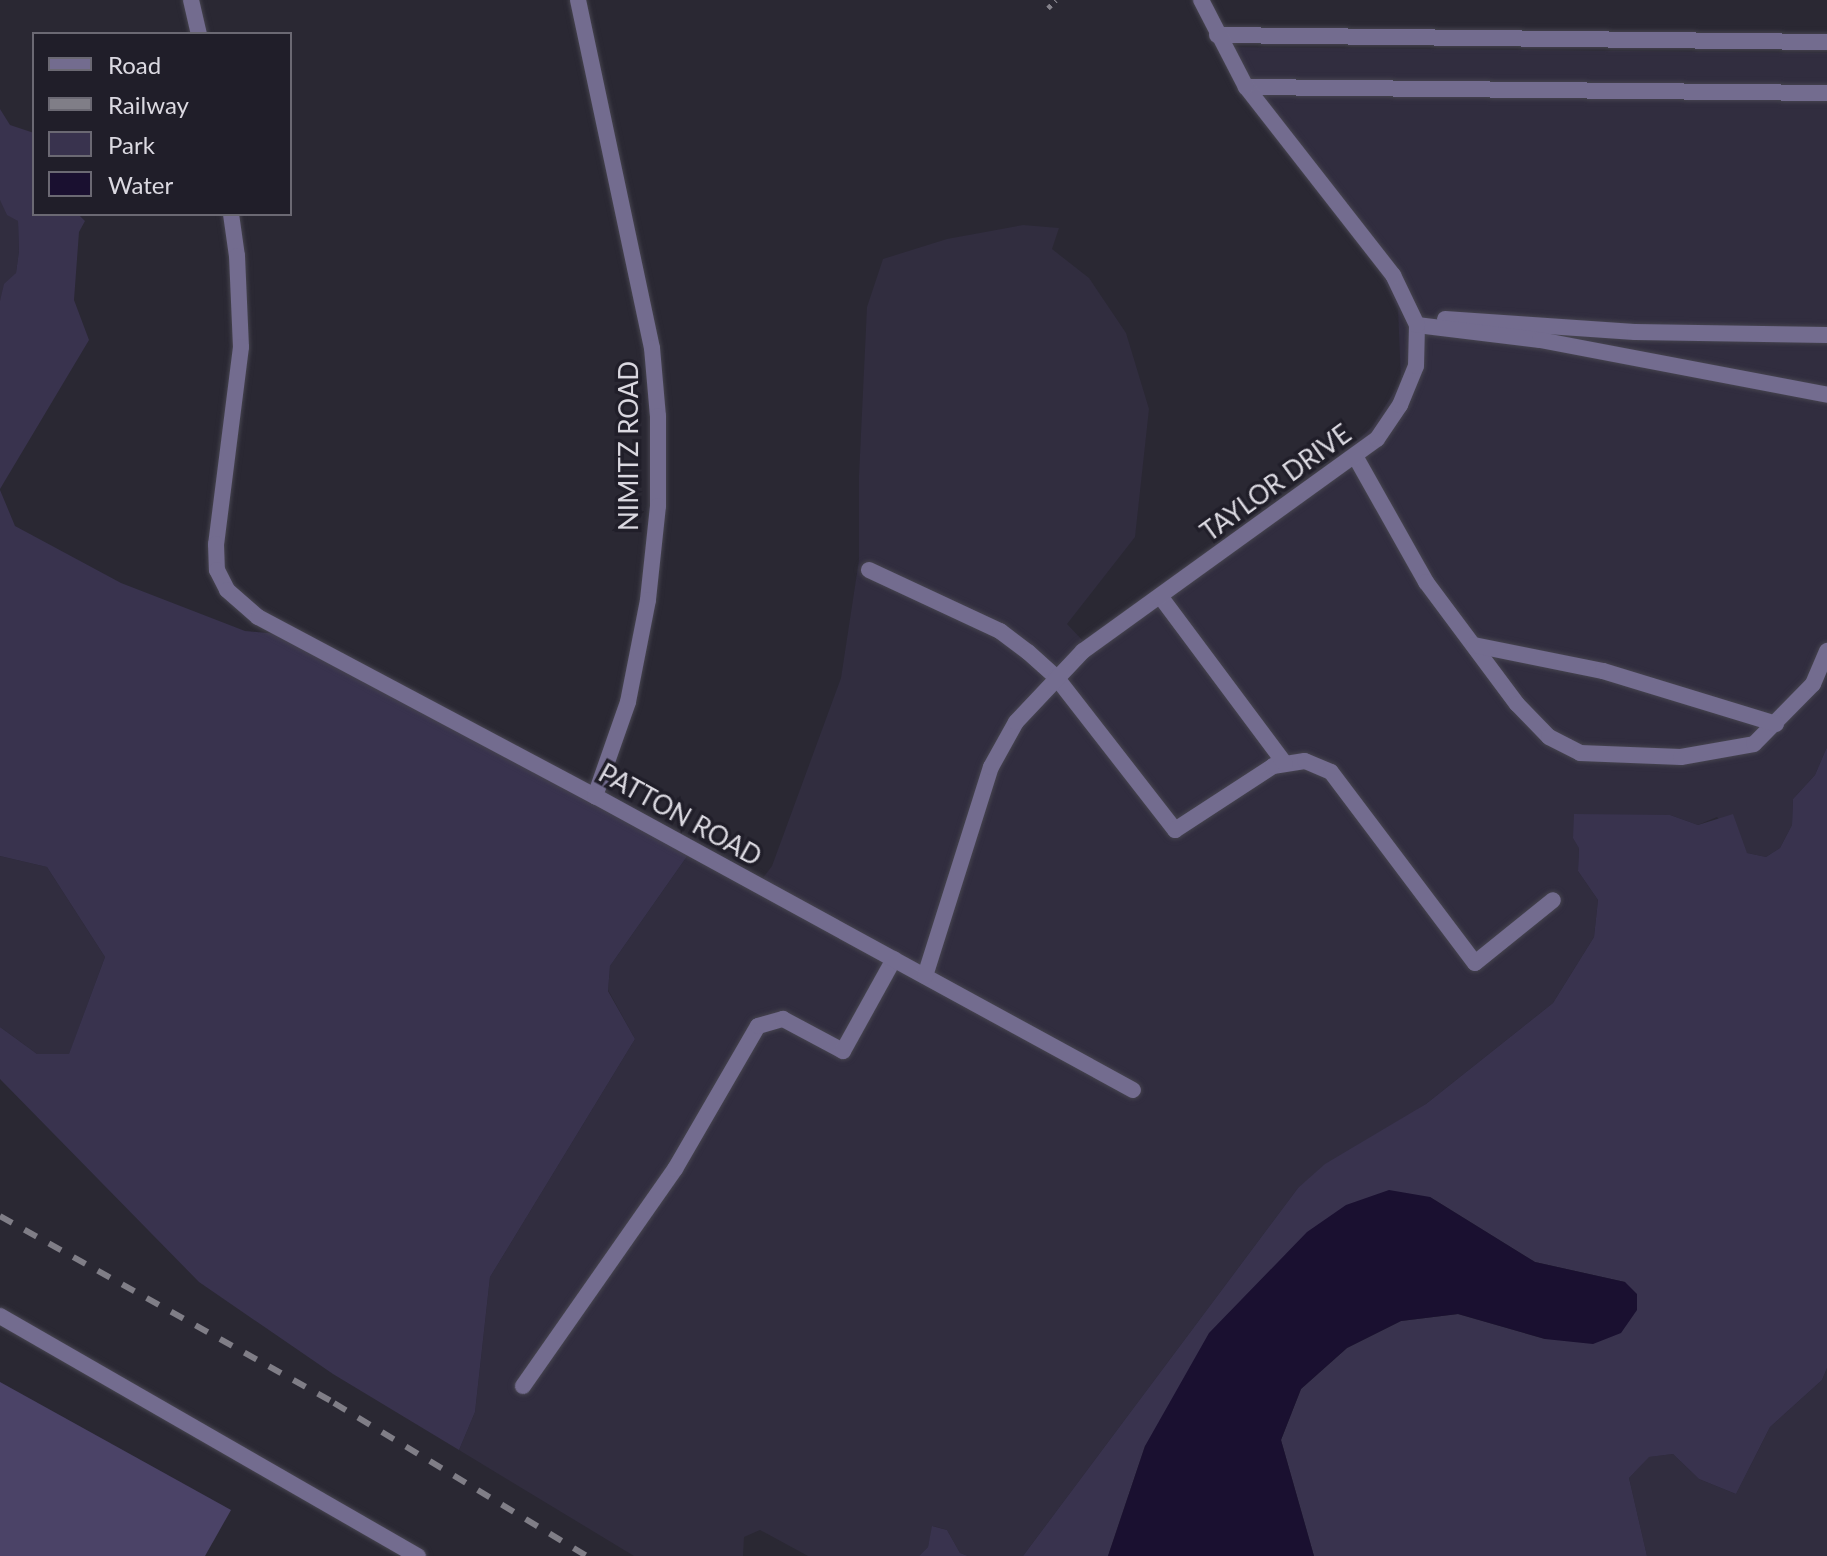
<!DOCTYPE html>
<style>
body{margin:0}
#map{position:relative;width:1827px;height:1556px;overflow:hidden;background:#2a2833;font-family:Lato,sans-serif}
div>[style]{position:absolute}
[style*='--x']{left:calc(var(--x)*1px);top:calc(var(--y)*1px);width:calc(var(--w)*1px);rotate:calc(var(--a)*1deg)}
.built>*{inset:0;background:#312d3f}
.green>*{inset:0;background:#39334e}
.water>*{inset:0;background:#1a1030}
.building>*{inset:0;background:#4b4367}
.path>*{height:5px;margin-top:-2.5px;transform-origin:0;background:repeating-linear-gradient(90deg,#84828b 0 4px,transparent 0 10px)}
.roads{filter:drop-shadow(0 0 2px #46444f) drop-shadow(0 0 2px #46444f)}
.lane>*{height:16px;margin:-8px;padding:0 8px;transform-origin:8px;border-radius:8px;background:#736c8f}
.street>*{height:16px;margin:-8px;padding:0 8px;transform-origin:8px;border-radius:8px;background:#736c8f}
.rail>*{height:6px;margin-top:-3px;transform-origin:0;background:repeating-linear-gradient(90deg,#807e87 0 14px,transparent 0 28px)}
span{translate:-50% -50%;white-space:nowrap;text-align:center;line-height:1.15;-webkit-text-stroke:7px #201e29;paint-order:stroke}
.street-label{font-size:26px;color:#dbd9e1}
.legend{position:absolute;left:32px;top:32px;width:260px;height:184px;box-sizing:border-box;background:#201e29;border:2px solid #6b6973;margin:0;padding:10px 14px;list-style:none;font-size:24px;color:#dbd9e1}
.legend li{display:flex;align-items:center;gap:16px;height:40px}
.legend b{width:40px;border:2px solid #6b6973}
</style>
<div id="map">
<div class="built">
<i style="clip-path:polygon(1226px 47px,1827px 53px,1827px 747px,1815px 775px,1793px 799px,1792px 825px,1780px 848px,1766px 857px,1747px 853px,1717px 817px,1698px 825px,1670px 815px,1579px 848px,1578px 871px,1598px 900px,1594px 937px,1553px 1003px,1426px 1104px,1298px 1188px,1023px 1556px,968px 1556px,960px 1553px,947px 1530px,933px 1526px,928px 1547px,919px 1556px,808px 1556px,760px 1530px,744px 1537px,743px 1556px,634px 1556px,459px 1450px,475px 1412px,490px 1277px,635px 1039px,608px 990px,610px 966px,690px 852px,757px 886px,772px 866px,841px 678px,859px 560px,859px 476px,867px 307px,883px 259px,947px 239px,1023px 225px,1059px 228px,1052px 249px,1089px 278px,1126px 333px,1149px 409px,1135px 537px,1067px 624px,1089px 647px,1270px 520px,1372px 427px,1401px 381px,1398px 309px,1366px 244px)"></i>
<i style="clip-path:polygon(0 200px,18px 221px,19px 251px,16px 273px,0 301px,0 314px)"></i>
<i style="clip-path:polygon(0 856px,47px 867px,105px 957px,69px 1055px,37px 1054px,0 1027px)"></i>
<i style="clip-path:polygon(1827px 1368px,1827px 1556px,1647px 1556px,1629px 1478px,1648px 1457px,1673px 1454px,1699px 1479px,1736px 1494px,1770px 1427px,1822px 1380px)"></i>
</div>
<div class="green">
<i style="clip-path:polygon(0 109px,10px 125px,34px 133px,34px 214px,78px 214px,85px 221px,79px 232px,74px 300px,89px 340px,0 489px,0 301px,4px 284px,16px 273px,19px 251px,18px 221px,7px 215px,0 200px)"></i>
<i style="clip-path:polygon(0 490px,15px 526px,121px 583px,245px 631px,288px 635px,690px 852px,610px 966px,608px 991px,635px 1039px,490px 1277px,475px 1412px,459px 1450px,333px 1374px,199px 1282px,0 1079px,0 1027px,37px 1054px,69px 1054px,105px 957px,47px 867px,0 856px)"></i>
<i style="clip-path:polygon(1827px 747px,1827px 1368px,1822px 1380px,1770px 1427px,1736px 1494px,1699px 1479px,1673px 1454px,1649px 1457px,1629px 1478px,1647px 1556px,1314px 1556px,1281px 1440px,1301px 1389px,1347px 1348px,1401px 1321px,1458px 1314px,1545px 1339px,1625px 1282px,1535px 1262px,1430px 1197px,1145px 1446px,1108px 1556px,1023px 1556px,1298px 1188px,1325px 1164px,1426px 1104px,1553px 1003px,1594px 937px,1598px 900px,1578px 871px,1579px 848px,1573px 838px,1574px 814px,1670px 815px,1698px 825px,1733px 814px,1747px 853px,1766px 857px,1780px 848px,1792px 825px,1793px 799px,1815px 775px)"></i>
<i style="clip-path:polygon(932px 1526px,947px 1530px,960px 1553px,968px 1556px,919px 1556px,928px 1547px)"></i>
</div>
<div class="water">
<i style="clip-path:polygon(1389px 1190px,1430px 1197px,1535px 1262px,1625px 1282px,1637px 1294px,1637px 1310px,1621px 1333px,1593px 1344px,1545px 1339px,1458px 1314px,1401px 1321px,1347px 1348px,1301px 1389px,1281px 1440px,1314px 1556px,1108px 1556px,1145px 1446px,1209px 1333px,1307px 1232px,1346px 1205px)"></i>
</div>
<div class="building">
<i style="clip-path:polygon(0 1382px,231px 1510px,205px 1556px,0 1556px)"></i>
</div>
<div class="path">
<i style="--x:1048;--y:8;--w:11;--a:-45"></i>
</div>
<div class="roads">
<div class="lane">
<i style="--x:1246;--y:87;--w:581;--a:0.59"></i>
<i style="--x:1445;--y:319;--w:190;--a:3.9"></i>
<i style="--x:1635;--y:332;--w:192;--a:0.9"></i>
<i style="--x:1417;--y:325;--w:124;--a:7"></i>
<i style="--x:1540;--y:340;--w:292;--a:10.8"></i>
<i style="--x:1355;--y:456;--w:145;--a:60.6"></i>
<i style="--x:1426;--y:582;--w:152;--a:53.3"></i>
<i style="--x:1517;--y:704;--w:46;--a:45.9"></i>
<i style="--x:1549;--y:737;--w:35;--a:27"></i>
<i style="--x:1580;--y:753;--w:101;--a:2.3"></i>
<i style="--x:1681;--y:757;--w:74;--a:-10.1"></i>
<i style="--x:1754;--y:744;--w:84;--a:-45.5"></i>
<i style="--x:1813;--y:684;--w:36;--a:-67"></i>
<i style="--x:869;--y:570;--w:145;--a:25"></i>
<i style="--x:1000;--y:631;--w:35;--a:37"></i>
<i style="--x:1028;--y:652;--w:38;--a:42"></i>
<i style="--x:1056;--y:677;--w:194;--a:52.1"></i>
<i style="--x:1175;--y:830;--w:117;--a:-33.1"></i>
<i style="--x:1273;--y:766;--w:32;--a:-9"></i>
<i style="--x:1305;--y:761;--w:28;--a:23"></i>
<i style="--x:1331;--y:772;--w:239;--a:53"></i>
<i style="--x:1475;--y:963;--w:100;--a:-38.9"></i>
<i style="--x:1160;--y:596;--w:209;--a:53.3"></i>
<i style="--x:1474;--y:645;--w:132;--a:11.4"></i>
<i style="--x:1603;--y:671;--w:181;--a:17"></i>
<i style="--x:0;--y:1316;--w:482;--a:29.9"></i>
<i style="--x:523;--y:1386;--w:265;--a:-55"></i>
<i style="--x:675;--y:1169;--w:165;--a:-59.9"></i>
<i style="--x:758;--y:1026;--w:26;--a:-16"></i>
<i style="--x:783;--y:1019;--w:68;--a:28.1"></i>
<i style="--x:843;--y:1051;--w:105;--a:-61"></i>
</div>
<div class="street">
<i style="--x:191;--y:0;--w:35;--a:77"></i>
<i style="--x:578;--y:0;--w:356;--a:78"></i>
<i style="--x:652;--y:348;--w:68;--a:85"></i>
<i style="--x:658;--y:416;--w:90;--a:90"></i>
<i style="--x:658;--y:506;--w:95;--a:96.1"></i>
<i style="--x:648;--y:600;--w:104;--a:101.1"></i>
<i style="--x:628;--y:702;--w:100;--a:109.3"></i>
<i style="--x:1217;--y:35;--w:610;--a:0.66"></i>
<i style="--x:231;--y:214;--w:42;--a:81.9"></i>
<i style="--x:237;--y:256;--w:91;--a:87.5"></i>
<i style="--x:241;--y:347;--w:199;--a:97.2"></i>
<i style="--x:216;--y:544;--w:26;--a:88"></i>
<i style="--x:217;--y:570;--w:22;--a:63"></i>
<i style="--x:227;--y:590;--w:41;--a:41.1"></i>
<i style="--x:258;--y:617;--w:382;--a:28"></i>
<i style="--x:595;--y:796;--w:613;--a:28.66"></i>
<i style="--x:925;--y:976;--w:219;--a:-72.5"></i>
<i style="--x:991;--y:767;--w:51;--a:-60.9"></i>
<i style="--x:1016;--y:722;--w:98;--a:-46.7"></i>
<i style="--x:1083;--y:651;--w:362;--a:-35.8"></i>
<i style="--x:1377;--y:439;--w:41;--a:-55.9"></i>
<i style="--x:1400;--y:405;--w:42;--a:-67.7"></i>
<i style="--x:1416;--y:366;--w:41;--a:-88.6"></i>
<i style="--x:1417;--y:325;--w:55;--a:-115.6"></i>
<i style="--x:1393;--y:275;--w:239;--a:-128"></i>
<i style="--x:1246;--y:87;--w:98;--a:-117.3"></i>
</div>
</div>
<div class="rail">
<i style="--x:0;--y:1216;--w:383;--a:29.2"></i>
<i style="--x:334;--y:1403;--w:296;--a:31.2"></i>
</div>
<div class="street-label">
<span style="left:629px;top:446px;rotate:-90deg">NIMITZ ROAD</span>
<span style="left:1276px;top:483px;rotate:-36deg">TAYLOR DRIVE</span>
<span style="left:680px;top:815px;rotate:29deg">PATTON ROAD</span>
</div>
<ul class="legend">
<li><b style="height:10px;background:#736c8f"></b>Road</li>
<li><b style="height:10px;background:#807e87"></b>Railway</li>
<li><b style="height:22px;background:#39334e"></b>Park</li>
<li><b style="height:22px;background:#1a1030"></b>Water</li>
</ul>
</div>
